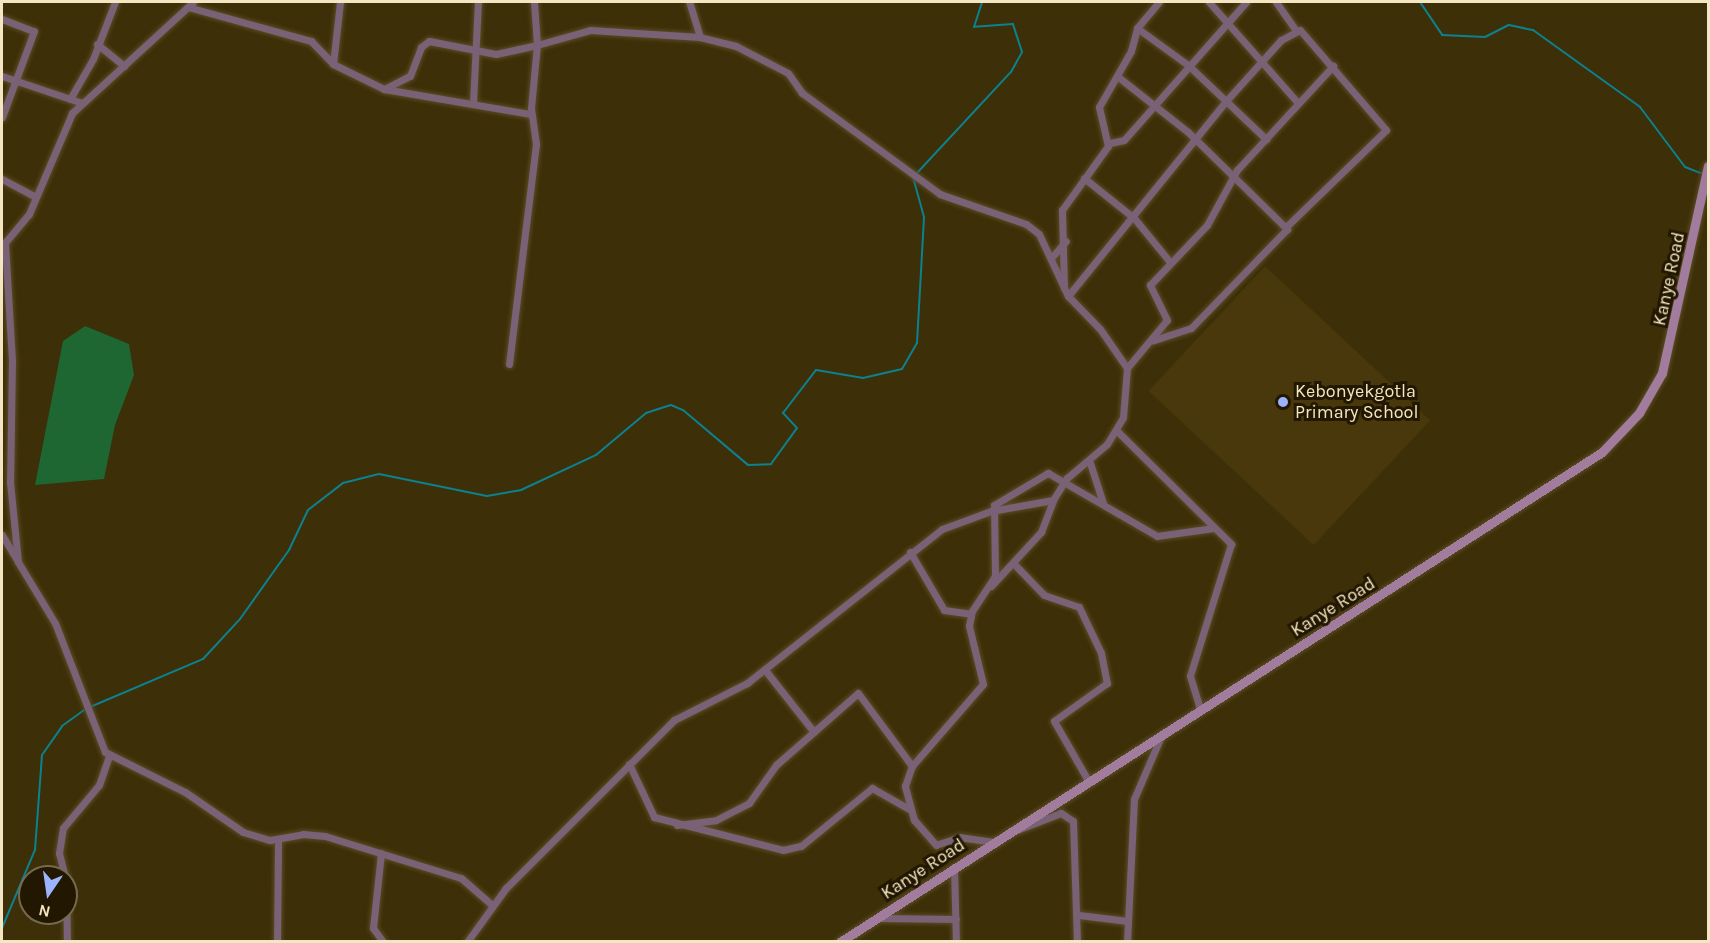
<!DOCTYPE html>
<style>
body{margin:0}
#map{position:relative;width:1710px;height:943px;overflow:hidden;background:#3d2f07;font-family:Karla,sans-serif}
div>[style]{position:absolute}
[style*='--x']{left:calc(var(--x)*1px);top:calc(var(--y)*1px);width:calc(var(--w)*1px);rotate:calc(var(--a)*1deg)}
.built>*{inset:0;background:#48380b;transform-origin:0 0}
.green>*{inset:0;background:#1e6632}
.stream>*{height:2px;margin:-1px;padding:0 1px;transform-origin:1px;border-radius:1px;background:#0c8190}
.roads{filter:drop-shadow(0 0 2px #5a4c25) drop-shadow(0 0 2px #5a4c25)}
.street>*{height:7px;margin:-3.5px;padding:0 3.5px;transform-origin:3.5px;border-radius:3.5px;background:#796176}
.secondary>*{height:9px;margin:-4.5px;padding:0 4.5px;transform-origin:4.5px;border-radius:4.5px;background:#a17c9d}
.dots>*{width:16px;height:16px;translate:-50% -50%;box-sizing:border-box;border:3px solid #221700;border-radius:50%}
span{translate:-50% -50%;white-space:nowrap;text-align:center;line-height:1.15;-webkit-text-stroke:6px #221700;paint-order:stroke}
.street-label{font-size:18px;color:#f4e6c3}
.poi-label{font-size:18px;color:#f4e6c3}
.left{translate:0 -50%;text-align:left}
.frame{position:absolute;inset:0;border:3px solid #f4e6c3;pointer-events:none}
.north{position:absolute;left:18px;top:865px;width:60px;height:60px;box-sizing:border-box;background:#221700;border:2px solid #766a4e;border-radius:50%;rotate:193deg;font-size:16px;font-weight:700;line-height:24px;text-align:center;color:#f4e6c3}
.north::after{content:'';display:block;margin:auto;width:21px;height:27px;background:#9bb4fd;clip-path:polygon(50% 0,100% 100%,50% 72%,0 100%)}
</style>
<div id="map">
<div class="built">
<i style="left:1265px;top:266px;width:226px;height:171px;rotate:43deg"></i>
</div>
<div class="green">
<i style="clip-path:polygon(85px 326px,129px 344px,134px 375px,115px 425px,104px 479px,35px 485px,63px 341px)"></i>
</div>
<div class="stream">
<i style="--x:1420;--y:2;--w:40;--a:56"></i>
<i style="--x:1442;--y:35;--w:43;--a:2.7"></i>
<i style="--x:1485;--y:37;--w:27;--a:-27"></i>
<i style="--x:1509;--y:25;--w:25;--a:12"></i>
<i style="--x:1533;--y:30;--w:132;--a:35.7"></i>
<i style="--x:1640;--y:107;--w:75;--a:53.1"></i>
<i style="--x:1685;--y:167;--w:19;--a:21"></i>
<i style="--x:917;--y:173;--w:138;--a:-47.1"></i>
<i style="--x:1011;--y:72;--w:23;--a:-61"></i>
<i style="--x:1022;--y:52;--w:29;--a:-108"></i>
<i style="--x:1013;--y:24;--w:39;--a:176"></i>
<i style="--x:974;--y:27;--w:26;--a:-72"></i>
<i style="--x:90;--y:707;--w:123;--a:-23"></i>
<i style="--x:203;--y:659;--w:54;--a:-47.2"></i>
<i style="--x:240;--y:619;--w:85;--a:-54.6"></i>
<i style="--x:289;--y:550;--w:44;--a:-64.6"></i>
<i style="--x:308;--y:510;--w:44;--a:-37.6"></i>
<i style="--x:343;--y:483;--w:37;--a:-14"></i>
<i style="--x:379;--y:474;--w:110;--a:11.5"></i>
<i style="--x:487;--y:496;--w:35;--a:-10"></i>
<i style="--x:521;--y:490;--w:83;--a:-25"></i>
<i style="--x:596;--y:455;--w:65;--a:-40"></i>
<i style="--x:646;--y:413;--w:26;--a:-18"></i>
<i style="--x:671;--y:405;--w:13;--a:23"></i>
<i style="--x:683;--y:410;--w:85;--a:40.2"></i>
<i style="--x:748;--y:465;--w:23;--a:-2"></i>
<i style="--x:771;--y:464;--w:44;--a:-54.2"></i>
<i style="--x:797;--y:428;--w:21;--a:-133"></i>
<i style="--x:783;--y:413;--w:54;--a:-52.5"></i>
<i style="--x:816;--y:370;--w:48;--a:9.7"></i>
<i style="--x:863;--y:378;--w:40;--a:-13"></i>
<i style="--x:902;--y:369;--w:30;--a:-60"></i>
<i style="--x:917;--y:343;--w:126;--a:-86.8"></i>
<i style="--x:924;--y:217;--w:41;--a:-105.4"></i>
<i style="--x:2;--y:928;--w:85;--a:-67.1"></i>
<i style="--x:35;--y:850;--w:95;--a:-85.8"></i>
<i style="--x:42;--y:755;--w:35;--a:-55"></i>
<i style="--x:62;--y:726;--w:29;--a:-36"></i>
</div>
<div class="roads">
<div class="street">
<i style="--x:340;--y:2;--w:62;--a:96.4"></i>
<i style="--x:333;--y:64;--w:57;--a:26.1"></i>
<i style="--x:384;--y:89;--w:149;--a:9.7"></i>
<i style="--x:1209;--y:2;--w:135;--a:48.6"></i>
<i style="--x:1276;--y:2;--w:35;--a:55"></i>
<i style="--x:188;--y:7;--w:128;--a:15.5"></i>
<i style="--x:311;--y:41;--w:32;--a:46"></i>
<i style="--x:2;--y:19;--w:34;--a:21"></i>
<i style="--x:34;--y:31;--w:92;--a:110.4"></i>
<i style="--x:1137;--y:28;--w:63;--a:36"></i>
<i style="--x:1188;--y:65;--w:108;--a:43.5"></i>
<i style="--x:97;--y:44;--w:35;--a:39"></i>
<i style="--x:2;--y:76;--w:84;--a:18.6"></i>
<i style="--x:1117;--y:76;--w:90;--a:38.3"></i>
<i style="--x:1188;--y:132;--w:139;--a:44.4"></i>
<i style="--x:1287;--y:229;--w:138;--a:134.1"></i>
<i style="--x:1191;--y:328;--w:40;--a:162"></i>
<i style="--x:384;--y:89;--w:29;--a:-27"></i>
<i style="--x:410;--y:76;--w:31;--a:-69"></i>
<i style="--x:421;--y:47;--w:10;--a:-37"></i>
<i style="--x:429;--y:41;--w:68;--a:11"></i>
<i style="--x:496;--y:54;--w:42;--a:-12.4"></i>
<i style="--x:537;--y:45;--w:43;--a:-94"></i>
<i style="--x:70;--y:99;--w:46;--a:-60.1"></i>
<i style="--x:93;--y:59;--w:61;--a:-68.9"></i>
<i style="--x:473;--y:103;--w:101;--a:-87.2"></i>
<i style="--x:1110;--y:143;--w:14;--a:-12"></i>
<i style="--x:1124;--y:140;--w:184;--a:-48.5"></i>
<i style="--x:1084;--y:178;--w:64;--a:38.7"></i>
<i style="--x:1134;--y:218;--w:57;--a:50.7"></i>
<i style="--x:2;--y:179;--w:38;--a:28"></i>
<i style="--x:5;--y:243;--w:117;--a:86.6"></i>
<i style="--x:12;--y:360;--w:122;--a:90.9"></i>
<i style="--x:10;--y:482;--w:80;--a:84.3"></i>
<i style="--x:18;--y:562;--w:71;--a:58.8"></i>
<i style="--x:55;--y:623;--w:138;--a:68.8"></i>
<i style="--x:105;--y:752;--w:89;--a:26.6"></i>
<i style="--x:185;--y:792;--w:70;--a:34.6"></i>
<i style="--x:243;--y:832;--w:28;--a:17"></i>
<i style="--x:270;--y:840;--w:34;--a:-10"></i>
<i style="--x:303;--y:834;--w:22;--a:5"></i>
<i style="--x:325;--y:836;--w:142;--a:17.2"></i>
<i style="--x:461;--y:878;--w:41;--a:41.1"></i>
<i style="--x:3;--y:245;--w:40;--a:-50"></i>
<i style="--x:29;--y:214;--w:110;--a:-66.9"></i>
<i style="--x:72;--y:113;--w:164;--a:-42.5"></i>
<i style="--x:1052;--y:257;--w:21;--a:-49"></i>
<i style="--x:1064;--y:288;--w:78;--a:-91.5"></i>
<i style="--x:1062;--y:210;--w:79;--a:-54.3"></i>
<i style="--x:1108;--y:146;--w:40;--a:-103"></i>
<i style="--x:1099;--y:107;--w:64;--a:-60.3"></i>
<i style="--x:1131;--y:51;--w:24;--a:-75"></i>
<i style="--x:1137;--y:28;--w:34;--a:-50"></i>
<i style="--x:1068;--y:296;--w:251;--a:-51"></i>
<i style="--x:1226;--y:101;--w:82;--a:-48"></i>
<i style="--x:1281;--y:40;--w:21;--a:-28"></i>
<i style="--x:1300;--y:30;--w:132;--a:49.3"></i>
<i style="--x:1386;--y:130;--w:139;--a:135.9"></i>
<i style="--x:509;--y:364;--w:222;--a:-83"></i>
<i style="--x:536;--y:144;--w:36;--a:-98"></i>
<i style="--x:531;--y:108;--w:63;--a:-84.6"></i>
<i style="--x:537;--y:45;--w:55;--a:-15.8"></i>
<i style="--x:590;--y:30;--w:110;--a:3.6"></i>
<i style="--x:1127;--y:368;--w:62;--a:-50.2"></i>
<i style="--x:1167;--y:320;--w:39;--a:-116"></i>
<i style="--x:1150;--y:285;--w:83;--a:-46.5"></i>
<i style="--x:1207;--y:225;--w:63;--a:-61.4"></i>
<i style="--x:1237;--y:170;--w:142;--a:-47.3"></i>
<i style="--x:1117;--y:431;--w:161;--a:44.7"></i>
<i style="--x:1231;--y:544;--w:138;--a:107.3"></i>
<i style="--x:1190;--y:676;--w:34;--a:73"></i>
<i style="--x:1090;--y:463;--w:42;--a:72"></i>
<i style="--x:2;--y:535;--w:31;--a:59"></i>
<i style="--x:910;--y:552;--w:67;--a:59.6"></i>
<i style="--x:944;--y:610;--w:27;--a:8"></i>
<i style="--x:1016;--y:566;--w:40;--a:46"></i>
<i style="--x:1044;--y:595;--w:37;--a:19"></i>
<i style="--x:1079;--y:607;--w:51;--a:64.4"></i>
<i style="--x:1101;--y:653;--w:31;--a:79"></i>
<i style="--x:1107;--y:683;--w:65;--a:144.4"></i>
<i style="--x:1054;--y:721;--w:70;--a:60.2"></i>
<i style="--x:991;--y:586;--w:74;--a:-47.2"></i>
<i style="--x:1041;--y:532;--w:34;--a:-69"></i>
<i style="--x:765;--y:670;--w:79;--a:51.7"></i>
<i style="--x:629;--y:764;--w:59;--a:64.7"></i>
<i style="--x:654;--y:817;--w:133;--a:14.3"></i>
<i style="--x:783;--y:850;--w:18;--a:-13"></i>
<i style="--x:801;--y:846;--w:92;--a:-39.2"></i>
<i style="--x:872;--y:788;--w:43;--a:29.6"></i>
<i style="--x:677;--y:825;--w:39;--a:-7"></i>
<i style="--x:716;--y:820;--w:37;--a:-27"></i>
<i style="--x:749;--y:803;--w:47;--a:-54.6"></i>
<i style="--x:776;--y:765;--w:109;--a:-41.3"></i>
<i style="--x:858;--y:693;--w:91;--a:53.5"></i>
<i style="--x:1017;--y:830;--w:47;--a:-21.1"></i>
<i style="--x:1061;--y:813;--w:14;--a:34"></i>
<i style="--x:1073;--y:821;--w:121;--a:88.1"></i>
<i style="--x:994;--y:842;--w:34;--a:-172"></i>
<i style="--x:960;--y:837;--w:25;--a:162"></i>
<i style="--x:936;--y:845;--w:33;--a:-131"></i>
<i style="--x:914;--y:820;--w:35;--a:-105"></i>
<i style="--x:905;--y:786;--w:21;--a:-71"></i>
<i style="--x:912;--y:766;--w:108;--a:-49.1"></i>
<i style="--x:983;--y:684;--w:60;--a:-103.6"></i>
<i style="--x:969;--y:626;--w:15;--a:-79"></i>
<i style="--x:972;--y:611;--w:42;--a:-56.7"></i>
<i style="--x:995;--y:576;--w:71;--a:-90.8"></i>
<i style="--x:994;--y:505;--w:63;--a:-30.7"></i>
<i style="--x:1048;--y:473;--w:126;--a:30"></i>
<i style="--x:1157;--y:536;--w:57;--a:-8.1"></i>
<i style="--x:381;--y:853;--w:75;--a:96.1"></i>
<i style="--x:373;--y:928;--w:17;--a:54"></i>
<i style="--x:954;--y:867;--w:75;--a:88.5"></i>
<i style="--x:65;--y:877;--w:25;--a:-104"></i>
<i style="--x:59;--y:853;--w:25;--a:-81"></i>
<i style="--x:63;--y:828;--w:56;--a:-50.1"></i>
<i style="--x:99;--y:785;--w:31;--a:-71"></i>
<i style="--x:66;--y:886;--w:56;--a:89"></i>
<i style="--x:1079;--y:915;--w:49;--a:7"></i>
<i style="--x:879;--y:918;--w:77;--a:0.7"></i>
<i style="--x:277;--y:942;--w:102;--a:-89.4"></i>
<i style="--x:467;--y:942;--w:67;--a:-54.2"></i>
<i style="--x:506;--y:888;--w:238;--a:-45"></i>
<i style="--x:674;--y:720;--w:82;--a:-26.9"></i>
<i style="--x:747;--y:683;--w:248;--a:-38.3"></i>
<i style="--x:942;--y:529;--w:52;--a:-20.2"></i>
<i style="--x:991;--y:511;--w:63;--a:-10.1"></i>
<i style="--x:1053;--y:500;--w:26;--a:-58"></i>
<i style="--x:1067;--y:478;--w:52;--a:-40.4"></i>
<i style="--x:1107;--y:444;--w:31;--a:-59"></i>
<i style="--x:1123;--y:417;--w:49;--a:-85.3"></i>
<i style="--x:1127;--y:368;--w:47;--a:-124.7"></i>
<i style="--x:1100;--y:329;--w:46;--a:-134.1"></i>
<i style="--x:1068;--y:296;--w:68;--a:-115.1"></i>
<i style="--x:1039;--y:234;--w:16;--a:-142"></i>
<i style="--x:1026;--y:224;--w:91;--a:-160.8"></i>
<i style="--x:940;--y:194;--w:171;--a:-143.8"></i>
<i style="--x:802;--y:93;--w:24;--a:-125"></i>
<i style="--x:788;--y:73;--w:59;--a:-152.6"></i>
<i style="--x:736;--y:46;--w:37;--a:-166"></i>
<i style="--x:700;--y:37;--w:37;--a:-107"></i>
<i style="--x:1127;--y:942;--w:143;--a:-87.2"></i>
<i style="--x:1134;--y:799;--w:71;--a:-66.7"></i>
</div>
<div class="secondary">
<i style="--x:840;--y:942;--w:906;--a:-32.74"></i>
<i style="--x:1602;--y:452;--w:54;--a:-46.5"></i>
<i style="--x:1639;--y:413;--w:46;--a:-60.1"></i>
<i style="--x:1662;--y:373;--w:212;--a:-77.5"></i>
</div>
</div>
<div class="dots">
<i style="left:1283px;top:402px;background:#9bb4fd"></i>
</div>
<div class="street-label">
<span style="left:1669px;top:279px;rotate:-78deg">Kanye Road</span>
<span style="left:1333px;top:607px;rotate:-32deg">Kanye Road</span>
<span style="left:923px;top:869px;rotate:-33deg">Kanye Road</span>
</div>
<div class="poi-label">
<span class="left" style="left:1295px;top:402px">Kebonyekgotla<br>Primary School</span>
</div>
<div class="frame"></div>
<div class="north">N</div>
</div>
